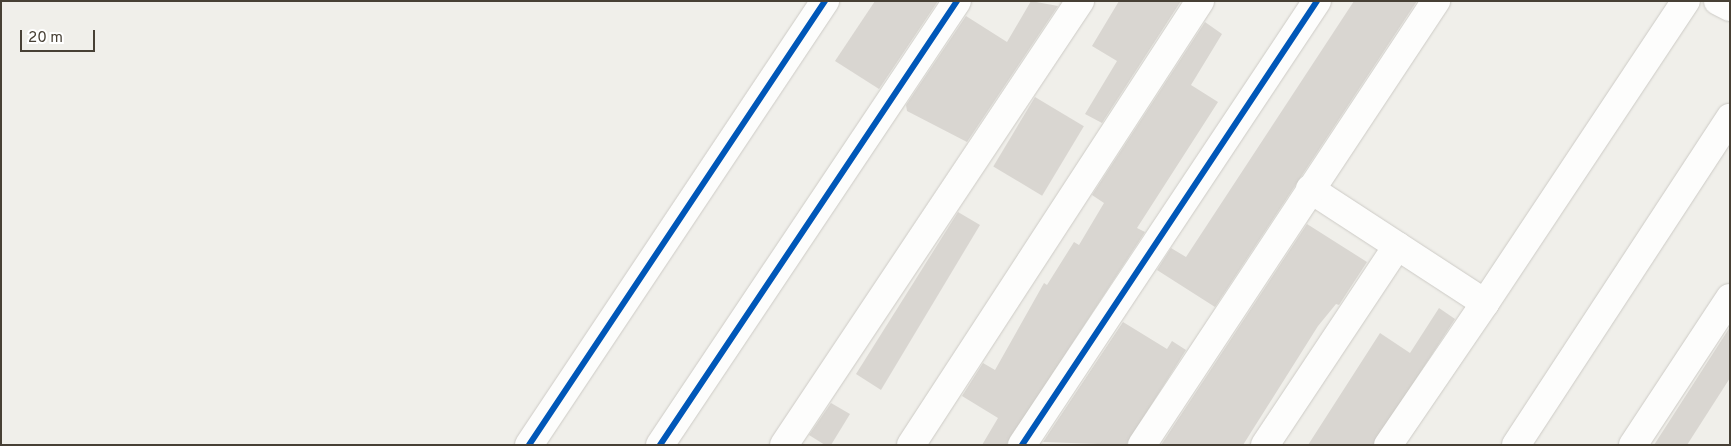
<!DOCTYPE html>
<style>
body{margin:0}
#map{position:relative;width:1731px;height:446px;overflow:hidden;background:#f0efea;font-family:Overpass,sans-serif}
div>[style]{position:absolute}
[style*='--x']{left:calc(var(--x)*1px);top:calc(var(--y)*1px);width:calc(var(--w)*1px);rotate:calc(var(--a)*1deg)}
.building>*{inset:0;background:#d9d6d1;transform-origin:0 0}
.roads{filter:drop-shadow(0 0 1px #cdcbc6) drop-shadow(0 0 1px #cdcbc6)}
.minor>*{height:28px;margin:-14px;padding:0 14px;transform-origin:14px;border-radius:14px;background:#fdfdfc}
.cycleway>*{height:6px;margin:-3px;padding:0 3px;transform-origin:3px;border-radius:3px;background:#0057b8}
span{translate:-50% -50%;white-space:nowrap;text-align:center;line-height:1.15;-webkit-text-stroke:4px #fff;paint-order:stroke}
.frame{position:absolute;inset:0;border:2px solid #474035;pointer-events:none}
.scale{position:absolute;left:20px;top:30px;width:75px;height:22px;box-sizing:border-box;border:2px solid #474035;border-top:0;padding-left:6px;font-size:15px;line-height:18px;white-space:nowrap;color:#474035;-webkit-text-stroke:4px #fff;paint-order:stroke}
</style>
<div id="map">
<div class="building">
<i style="clip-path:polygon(875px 1px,938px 1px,879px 89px,835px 61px)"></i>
<i style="clip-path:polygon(1031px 1px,1058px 6px,967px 142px,907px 111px,906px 105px,966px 16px,1007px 42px)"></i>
<i style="clip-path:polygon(1119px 1px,1181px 1px,1102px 123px,1085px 114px,1117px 61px,1092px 46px)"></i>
<i style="clip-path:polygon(1354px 1px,1417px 1px,1215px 307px,1157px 270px,1171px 248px,1186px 257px)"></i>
<i style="clip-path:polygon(1205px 22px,1222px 34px,1191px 85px,1218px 102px,1137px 228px,1145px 232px,1006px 445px,982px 445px,998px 418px,962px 396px,983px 363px,995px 370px,1044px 283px,1047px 285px,1074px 242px,1079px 245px,1104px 203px,1092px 195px)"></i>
<i style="left:1035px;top:97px;width:57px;height:81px;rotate:31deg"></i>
<i style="clip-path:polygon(958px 212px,980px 225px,881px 390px,856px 374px)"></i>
<i style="clip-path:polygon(1307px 224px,1367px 262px,1339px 305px,1336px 304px,1318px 326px,1243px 445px,1161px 445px)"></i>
<i style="clip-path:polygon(1439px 308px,1455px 319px,1373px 445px,1308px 445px,1380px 333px,1410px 353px)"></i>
<i style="clip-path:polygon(1123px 322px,1167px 349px,1172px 341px,1186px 350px,1126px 445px,1043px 442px)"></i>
<i style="clip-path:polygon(1730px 327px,1730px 378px,1687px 445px,1654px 445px)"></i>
<i style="clip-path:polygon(831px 403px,850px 414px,831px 445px,825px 445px,809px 435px)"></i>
</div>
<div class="roads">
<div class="minor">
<i style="--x:1718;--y:1;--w:13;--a:27"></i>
<i style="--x:1310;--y:189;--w:209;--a:33.1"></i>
<i style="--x:1485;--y:303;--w:172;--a:124.3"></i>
<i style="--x:1485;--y:303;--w:363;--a:-56.4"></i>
<i style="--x:529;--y:445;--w:534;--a:-56.31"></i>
<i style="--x:660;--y:445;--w:534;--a:-56.22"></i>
<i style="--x:784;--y:445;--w:534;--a:-56.31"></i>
<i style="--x:911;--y:445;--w:530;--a:-56.94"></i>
<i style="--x:1022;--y:445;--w:533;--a:-56.4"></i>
<i style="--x:1142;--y:445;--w:533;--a:-56.49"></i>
<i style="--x:1265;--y:445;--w:239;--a:-56.4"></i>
<i style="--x:1516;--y:445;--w:391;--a:-56.8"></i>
<i style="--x:1633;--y:445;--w:176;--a:-56.6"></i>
</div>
</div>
<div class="cycleway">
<i style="--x:529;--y:445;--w:534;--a:-56.31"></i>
<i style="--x:660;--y:445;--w:534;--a:-56.22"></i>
<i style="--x:1022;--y:445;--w:533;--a:-56.4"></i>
</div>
<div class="frame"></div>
<div class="scale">20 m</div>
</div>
